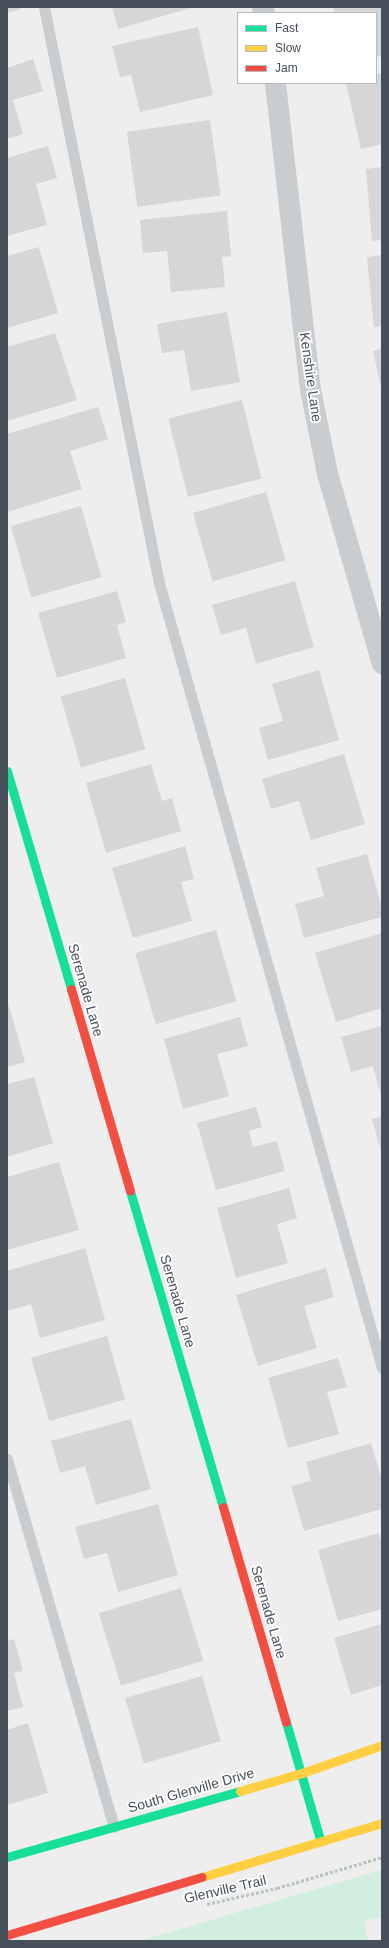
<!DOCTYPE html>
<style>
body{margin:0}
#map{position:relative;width:389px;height:1948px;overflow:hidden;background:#efeeee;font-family:Helvetica,sans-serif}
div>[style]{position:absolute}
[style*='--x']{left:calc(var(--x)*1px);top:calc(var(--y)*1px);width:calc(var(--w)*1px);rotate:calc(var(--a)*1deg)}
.green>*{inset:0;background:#d2eede}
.building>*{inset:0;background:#d6d6d8;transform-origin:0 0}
.path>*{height:2.5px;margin-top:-1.25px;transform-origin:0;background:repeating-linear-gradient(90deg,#b7c4c0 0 3px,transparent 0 5px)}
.lane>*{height:11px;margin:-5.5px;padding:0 5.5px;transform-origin:5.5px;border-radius:5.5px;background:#cacdcf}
.street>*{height:21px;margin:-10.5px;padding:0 10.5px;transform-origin:10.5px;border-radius:10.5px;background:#cacdcf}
.fast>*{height:9px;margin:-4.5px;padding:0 4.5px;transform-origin:4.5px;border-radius:4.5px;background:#16e098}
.slow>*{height:9px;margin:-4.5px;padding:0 4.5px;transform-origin:4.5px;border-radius:4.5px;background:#ffcf43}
.jam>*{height:9px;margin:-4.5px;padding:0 4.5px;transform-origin:4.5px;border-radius:4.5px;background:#f24e42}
span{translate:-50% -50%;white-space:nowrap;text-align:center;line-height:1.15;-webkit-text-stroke:3.5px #fff;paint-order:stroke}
.street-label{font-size:14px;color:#46505a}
.frame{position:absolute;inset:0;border:8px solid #46505a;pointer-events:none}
.legend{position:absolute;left:237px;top:12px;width:140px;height:72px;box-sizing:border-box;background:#fff;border:1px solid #b5b9bd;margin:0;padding:5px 7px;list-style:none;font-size:12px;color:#46505a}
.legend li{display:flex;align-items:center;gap:8px;height:20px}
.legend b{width:20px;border:1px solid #b5b9bd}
</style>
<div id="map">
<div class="green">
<i style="clip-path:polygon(381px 1870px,382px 1917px,364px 1921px,368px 1941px,140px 1941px)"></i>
</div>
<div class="building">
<i style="clip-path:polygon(7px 7px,21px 7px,21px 9px,7px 13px)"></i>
<i style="clip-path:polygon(112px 7px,194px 7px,118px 29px)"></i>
<i style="clip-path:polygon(333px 7px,382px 7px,382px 56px,376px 57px,376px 13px,335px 13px)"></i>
<i style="clip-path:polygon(198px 27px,213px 95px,140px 112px,131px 75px,120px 77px,112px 46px)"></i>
<i style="clip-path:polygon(33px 59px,43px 91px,13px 100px,23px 134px,7px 139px,7px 68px)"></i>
<i style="clip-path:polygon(382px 73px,382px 144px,361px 149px,346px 83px,376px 83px,376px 74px)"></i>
<i style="left:210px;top:120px;width:76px;height:84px;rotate:82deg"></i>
<i style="clip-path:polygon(48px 146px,57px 178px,36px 184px,47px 225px,7px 236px,7px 158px)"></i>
<i style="clip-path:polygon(382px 167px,382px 240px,372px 241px,366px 169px)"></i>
<i style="clip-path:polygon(227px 211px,231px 256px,222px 257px,225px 287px,171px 292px,167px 251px,143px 253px,140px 220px)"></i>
<i style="clip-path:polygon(39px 247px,58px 313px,7px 328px,7px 256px)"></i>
<i style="clip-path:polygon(382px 255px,382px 326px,374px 327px,367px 257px)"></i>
<i style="clip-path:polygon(227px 312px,240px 382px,191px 391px,184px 350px,162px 353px,157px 324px)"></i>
<i style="clip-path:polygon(55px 333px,77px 400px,7px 421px,7px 347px)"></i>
<i style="clip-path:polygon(382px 349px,382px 388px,381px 388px,373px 351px)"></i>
<i style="left:242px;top:400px;width:81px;height:76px;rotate:76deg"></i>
<i style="clip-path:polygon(98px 407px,108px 439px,70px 451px,82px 489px,7px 512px,7px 434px)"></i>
<i style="left:266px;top:492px;width:71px;height:76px;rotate:74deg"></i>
<i style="left:81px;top:506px;width:74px;height:73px;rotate:74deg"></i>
<i style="clip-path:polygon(295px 581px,314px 647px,256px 664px,246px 628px,221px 635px,212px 605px)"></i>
<i style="clip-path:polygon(117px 591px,126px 622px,117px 625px,126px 658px,57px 678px,38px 613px)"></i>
<i style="clip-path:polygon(319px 670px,339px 740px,268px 760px,259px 728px,283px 721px,272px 684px)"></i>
<i style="left:125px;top:678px;width:74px;height:67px;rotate:74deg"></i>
<i style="clip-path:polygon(344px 754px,365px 824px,311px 840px,299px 801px,271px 809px,262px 779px)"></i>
<i style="clip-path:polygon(151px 764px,162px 801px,172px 798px,181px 831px,106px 853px,86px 783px)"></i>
<i style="clip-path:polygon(185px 846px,194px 879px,181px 882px,192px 921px,133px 938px,112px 868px)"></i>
<i style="clip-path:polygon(367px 854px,382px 908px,382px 917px,304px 938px,295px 904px,324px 896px,316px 868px)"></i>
<i style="left:216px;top:930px;width:74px;height:84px;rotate:74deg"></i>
<i style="clip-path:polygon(382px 933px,382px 1008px,336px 1022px,315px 953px)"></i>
<i style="clip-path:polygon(7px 999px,25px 1062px,7px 1067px)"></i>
<i style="clip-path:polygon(240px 1017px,248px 1046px,217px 1054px,229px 1096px,183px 1109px,164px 1039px)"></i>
<i style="clip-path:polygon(382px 1026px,382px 1099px,373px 1066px,351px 1072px,341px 1037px)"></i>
<i style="clip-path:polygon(34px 1077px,53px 1143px,7px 1157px,7px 1084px)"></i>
<i style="clip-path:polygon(256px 1107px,262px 1127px,249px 1131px,253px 1147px,277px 1141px,285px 1171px,216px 1190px,197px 1123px)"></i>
<i style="clip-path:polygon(382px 1117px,382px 1155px,372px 1119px)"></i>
<i style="clip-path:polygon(59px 1162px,79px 1230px,7px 1250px,7px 1177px)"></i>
<i style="clip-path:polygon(289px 1188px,297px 1218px,277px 1224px,288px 1263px,236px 1278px,217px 1208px)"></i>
<i style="clip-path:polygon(85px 1248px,105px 1320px,40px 1338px,31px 1304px,7px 1311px,7px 1271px)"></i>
<i style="clip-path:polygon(326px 1268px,334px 1297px,304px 1306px,317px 1348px,258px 1366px,236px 1295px)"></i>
<i style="left:107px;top:1336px;width:66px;height:79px;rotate:74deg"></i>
<i style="clip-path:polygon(338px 1358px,347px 1387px,327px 1392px,339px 1434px,288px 1448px,268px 1378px)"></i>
<i style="clip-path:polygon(131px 1419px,151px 1489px,96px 1505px,85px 1466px,60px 1473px,51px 1441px)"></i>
<i style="clip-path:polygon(371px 1443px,382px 1480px,382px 1509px,304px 1531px,291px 1486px,311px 1481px,306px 1462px)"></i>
<i style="clip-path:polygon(158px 1504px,178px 1575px,118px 1592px,107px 1553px,84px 1559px,75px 1527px)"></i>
<i style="clip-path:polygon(379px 1533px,382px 1544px,382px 1609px,338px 1621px,318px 1550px)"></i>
<i style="left:181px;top:1588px;width:76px;height:86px;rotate:73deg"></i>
<i style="clip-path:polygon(382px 1624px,382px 1685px,351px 1695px,334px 1638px)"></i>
<i style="clip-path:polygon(14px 1639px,23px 1671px,14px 1673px,23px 1707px,7px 1711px,7px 1641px)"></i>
<i style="left:202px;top:1676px;width:68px;height:80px;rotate:74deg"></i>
<i style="clip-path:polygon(28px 1723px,48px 1793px,7px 1805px,7px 1730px)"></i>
</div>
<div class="path">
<i style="--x:207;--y:1904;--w:72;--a:-12.9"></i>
<i style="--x:277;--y:1888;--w:109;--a:-16.4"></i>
</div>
<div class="lane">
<i style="--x:44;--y:7;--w:587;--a:78.71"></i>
<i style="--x:159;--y:583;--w:816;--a:74.14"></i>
<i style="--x:7;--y:1459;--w:383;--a:73.8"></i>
</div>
<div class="street">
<i style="--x:262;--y:7;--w:6;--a:72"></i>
<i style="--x:275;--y:83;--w:308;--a:83.5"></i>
<i style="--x:310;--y:389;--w:86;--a:78.6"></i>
<i style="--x:327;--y:473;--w:198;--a:73.9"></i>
</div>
<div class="fast">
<i style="--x:7;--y:771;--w:227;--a:73.6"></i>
<i style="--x:130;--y:1191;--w:329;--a:73.6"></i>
<i style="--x:286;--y:1722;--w:122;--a:73.8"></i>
<i style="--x:7;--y:1857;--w:242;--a:-15.8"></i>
</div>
<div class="slow">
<i style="--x:240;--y:1791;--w:65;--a:-16.2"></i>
<i style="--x:302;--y:1773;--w:85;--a:-19.3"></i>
<i style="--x:202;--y:1877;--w:188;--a:-16.7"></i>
</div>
<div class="jam">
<i style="--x:71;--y:989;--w:210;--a:73.7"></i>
<i style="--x:223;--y:1507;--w:224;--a:73.7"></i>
<i style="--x:7;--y:1935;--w:203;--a:-16.6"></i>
</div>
<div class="street-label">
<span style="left:311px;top:377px;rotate:82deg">Kenshire Lane</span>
<span style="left:86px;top:990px;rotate:74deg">Serenade Lane</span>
<span style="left:178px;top:1301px;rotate:74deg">Serenade Lane</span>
<span style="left:269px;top:1612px;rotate:74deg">Serenade Lane</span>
<span style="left:191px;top:1790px;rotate:-16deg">South Glenville Drive</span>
<span style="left:225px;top:1889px;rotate:-13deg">Glenville Trail</span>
</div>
<div class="frame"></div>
<ul class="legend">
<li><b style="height:5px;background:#16e098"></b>Fast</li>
<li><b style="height:5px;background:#ffcf43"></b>Slow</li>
<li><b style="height:5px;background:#f24e42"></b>Jam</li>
</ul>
</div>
